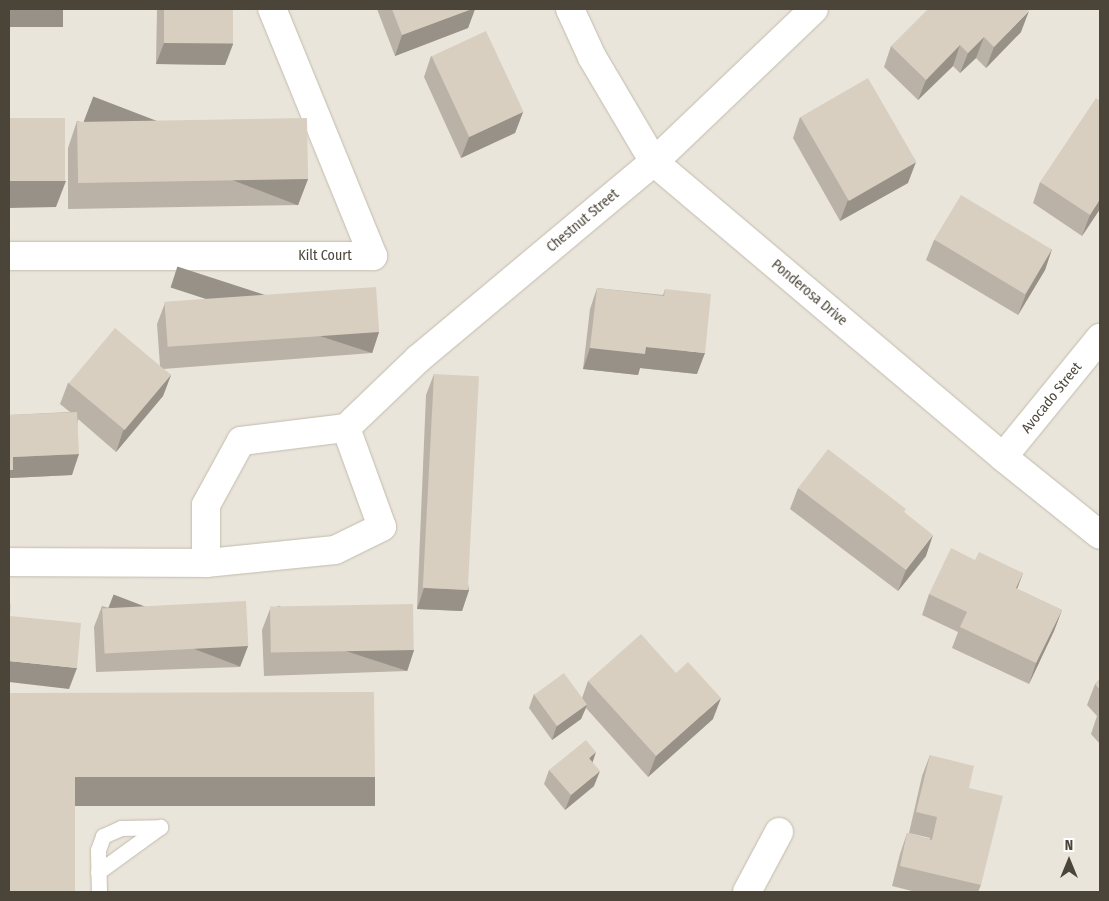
<!DOCTYPE html>
<style>
body{margin:0}
#map{position:relative;width:1109px;height:901px;overflow:hidden;background:#f6f3ec;font-family:"Fira Sans Condensed",sans-serif}
div>[style]{position:absolute}
[style*='--x']{left:calc(var(--x)*1px);top:calc(var(--y)*1px);width:calc(var(--w)*1px);rotate:calc(var(--a)*1deg)}
.residential>*{inset:0;background:#eae5da;transform-origin:0 0}
.roads{filter:drop-shadow(0 0 1px #c2bbae) drop-shadow(0 0 1px #c2bbae)}
.lane>*{height:15px;margin:-7.5px;padding:0 7.5px;transform-origin:7.5px;border-radius:7.5px;background:#fff}
.street>*{height:28px;margin:-14px;padding:0 14px;transform-origin:14px;border-radius:14px;background:#fff}
.wall>*{inset:0;background:#bab2a6}
.shaded-wall>*{inset:0;background:#979187;transform-origin:0 0}
.building>*{inset:0;background:#d8cfc1;transform-origin:0 0}
span{translate:-50% -50%;white-space:nowrap;text-align:center;line-height:1.15;-webkit-text-stroke:5px #fff;paint-order:stroke}
.street-label{font-size:14px;color:#4b4439}
.frame{position:absolute;inset:0;border:10px solid #4b4439;pointer-events:none}
.north{position:absolute;left:1044px;top:836px;width:50px;height:50px;-webkit-text-stroke:4px #fff;paint-order:stroke;rotate:0deg;font-size:14px;font-weight:700;line-height:20px;text-align:center;color:#4b4439}
.north::after{content:'';display:block;margin:auto;width:18px;height:22px;background:#4b4439;clip-path:polygon(50% 0,100% 100%,50% 72%,0 100%)}
</style>
<div id="map">
<div class="residential">
<i style="left:9px;top:9px;width:1091px;height:883px"></i>
</div>
<div class="roads">
<div class="lane">
<i style="--x:98;--y:872;--w:77;--a:-36"></i>
<i style="--x:99;--y:892;--w:42;--a:-91.4"></i>
<i style="--x:98;--y:850;--w:15;--a:-70"></i>
<i style="--x:103;--y:836;--w:20;--a:-24"></i>
<i style="--x:121;--y:828;--w:39;--a:-1"></i>
</div>
<div class="street">
<i style="--x:570;--y:9;--w:53;--a:65.4"></i>
<i style="--x:592;--y:57;--w:122;--a:59.4"></i>
<i style="--x:654;--y:162;--w:457;--a:40.2"></i>
<i style="--x:1003;--y:457;--w:124;--a:38.8"></i>
<i style="--x:9;--y:256;--w:364;--a:0"></i>
<i style="--x:373;--y:256;--w:267;--a:-112.2"></i>
<i style="--x:346;--y:428;--w:100;--a:-43.8"></i>
<i style="--x:418;--y:359;--w:307;--a:-39.9"></i>
<i style="--x:654;--y:162;--w:221;--a:-43.7"></i>
<i style="--x:346;--y:428;--w:105;--a:70"></i>
<i style="--x:382;--y:527;--w:52;--a:153.9"></i>
<i style="--x:335;--y:550;--w:130;--a:174.2"></i>
<i style="--x:206;--y:563;--w:58;--a:-90"></i>
<i style="--x:206;--y:505;--w:73;--a:-61.3"></i>
<i style="--x:241;--y:441;--w:106;--a:-7.1"></i>
<i style="--x:1003;--y:457;--w:154;--a:-50.8"></i>
<i style="--x:9;--y:562;--w:197;--a:0.3"></i>
<i style="--x:747;--y:892;--w:68;--a:-61.9"></i>
</div>
</div>
<div class="wall">
<i style="clip-path:polygon(157px 9px,233px 9px,233px 44px,225px 65px,156px 64px)"></i>
<i style="clip-path:polygon(377px 9px,475px 9px,468px 28px,395px 56px)"></i>
<i style="clip-path:polygon(1021px 32px,986px 68px,976px 58px,960px 73px,953px 66px,918px 100px,884px 67px,891px 46px)"></i>
<i style="clip-path:polygon(431px 56px,523px 112px,515px 133px,461px 158px,424px 77px)"></i>
<i style="clip-path:polygon(800px 117px,908px 183px,840px 221px,793px 138px)"></i>
<i style="clip-path:polygon(77px 121px,308px 179px,298px 205px,68px 209px,68px 148px)"></i>
<i style="clip-path:polygon(1040px 182px,1100px 209px,1082px 236px,1033px 203px)"></i>
<i style="clip-path:polygon(934px 240px,1052px 249px,1045px 270px,1018px 315px,926px 260px)"></i>
<i style="clip-path:polygon(597px 288px,663px 295px,665px 289px,697px 374px,640px 368px,638px 375px,583px 369px,590px 309px)"></i>
<i style="clip-path:polygon(165px 303px,379px 332px,372px 353px,163px 369px,171px 375px,163px 396px,116px 452px,78px 419px,72px 475px,10px 478px,9px 482px,9px 415px,70px 412px,60px 404px,68px 383px,160px 366px,157px 324px)"></i>
<i style="clip-path:polygon(434px 374px,469px 590px,462px 611px,417px 609px,426px 395px)"></i>
<i style="clip-path:polygon(798px 488px,905px 513px,926px 556px,898px 591px,790px 509px)"></i>
<i style="clip-path:polygon(975px 560px,1023px 573px,1017px 589px,1062px 610px,1054px 631px,1029px 684px,952px 648px,958px 632px,922px 615px,929px 594px)"></i>
<i style="clip-path:polygon(102px 606px,248px 646px,240px 667px,96px 672px,94px 627px)"></i>
<i style="clip-path:polygon(270px 609px,414px 650px,407px 671px,264px 676px,262px 630px)"></i>
<i style="clip-path:polygon(1100px 679px,1100px 744px,1091px 734px,1097px 716px,1087px 705px,1095px 684px)"></i>
<i style="clip-path:polygon(588px 681px,713px 719px,648px 777px,586px 708px,581px 719px,552px 740px,529px 708px,534px 694px,582px 698px)"></i>
<i style="clip-path:polygon(930px 755px,969px 788px,981px 885px,978px 892px,916px 892px,892px 886px,900px 854px,907px 833px,929px 839px,930px 838px,909px 833px,922px 776px)"></i>
<i style="clip-path:polygon(592px 762px,594px 786px,565px 810px,544px 784px,549px 770px)"></i>
</div>
<div class="shaded-wall">
<i style="left:9px;top:9px;width:54px;height:18px"></i>
<i style="clip-path:polygon(472px 9px,475px 9px,468px 28px,395px 56px,402px 35px)"></i>
<i style="clip-path:polygon(1029px 11px,1021px 32px,986px 68px,994px 47px)"></i>
<i style="clip-path:polygon(984px 37px,976px 58px,960px 73px,968px 53px)"></i>
<i style="clip-path:polygon(164px 43px,233px 44px,225px 65px,156px 64px)"></i>
<i style="clip-path:polygon(960px 45px,953px 66px,918px 100px,926px 80px)"></i>
<i style="clip-path:polygon(523px 112px,515px 133px,461px 158px,469px 137px)"></i>
<i style="clip-path:polygon(916px 162px,908px 183px,840px 221px,848px 200px)"></i>
<i style="left:308px;top:179px;width:28px;height:230px;rotate:111deg"></i>
<i style="clip-path:polygon(9px 181px,66px 181px,56px 207px,9px 208px)"></i>
<i style="clip-path:polygon(1100px 199px,1100px 209px,1082px 236px,1090px 215px)"></i>
<i style="clip-path:polygon(1052px 249px,1045px 270px,1018px 315px,1026px 294px)"></i>
<i style="left:379px;top:332px;width:22px;height:212px;rotate:108deg"></i>
<i style="clip-path:polygon(646px 347px,705px 353px,697px 374px,640px 368px,638px 375px,583px 369px,590px 348px)"></i>
<i style="clip-path:polygon(171px 375px,163px 396px,116px 452px,123px 431px)"></i>
<i style="clip-path:polygon(79px 454px,72px 475px,10px 478px,9px 482px,9px 468px,13px 457px)"></i>
<i style="clip-path:polygon(933px 535px,926px 556px,898px 591px,906px 570px)"></i>
<i style="clip-path:polygon(1023px 573px,1015px 594px,1016px 588px)"></i>
<i style="clip-path:polygon(424px 588px,469px 590px,462px 611px,417px 609px)"></i>
<i style="clip-path:polygon(1062px 610px,1054px 631px,1029px 684px,1036px 663px)"></i>
<i style="left:248px;top:646px;width:22px;height:144px;rotate:111deg"></i>
<i style="left:414px;top:650px;width:22px;height:143px;rotate:108deg"></i>
<i style="clip-path:polygon(9px 661px,77px 668px,69px 689px,9px 682px)"></i>
<i style="clip-path:polygon(721px 698px,713px 719px,648px 777px,656px 756px)"></i>
<i style="clip-path:polygon(587px 705px,581px 719px,552px 740px,557px 725px)"></i>
<i style="clip-path:polygon(596px 752px,591px 767px,589px 758px)"></i>
<i style="clip-path:polygon(600px 771px,594px 786px,565px 810px,571px 795px)"></i>
<i style="left:75px;top:777px;width:300px;height:29px"></i>
</div>
<div class="building">
<i style="left:164px;top:9px;width:69px;height:34px"></i>
<i style="clip-path:polygon(392px 9px,472px 9px,402px 35px)"></i>
<i style="clip-path:polygon(928px 9px,1026px 9px,1029px 11px,994px 47px,984px 37px,968px 53px,960px 45px,926px 80px,891px 46px)"></i>
<i style="left:486px;top:31px;width:89px;height:60px;rotate:65deg"></i>
<i style="left:868px;top:78px;width:97px;height:78px;rotate:60deg"></i>
<i style="clip-path:polygon(1096px 98px,1100px 101px,1100px 199px,1090px 215px,1040px 182px)"></i>
<i style="left:9px;top:118px;width:56px;height:63px"></i>
<i style="left:307px;top:118px;width:61px;height:230px;rotate:89deg"></i>
<i style="left:961px;top:195px;width:106px;height:52px;rotate:31deg"></i>
<i style="left:376px;top:287px;width:45px;height:212px;rotate:86deg"></i>
<i style="clip-path:polygon(597px 288px,664px 296px,665px 289px,711px 294px,705px 353px,646px 347px,645px 354px,590px 348px)"></i>
<i style="left:115px;top:328px;width:73px;height:72px;rotate:40deg"></i>
<i style="left:434px;top:374px;width:45px;height:214px;rotate:3deg"></i>
<i style="clip-path:polygon(77px 412px,79px 454px,13px 457px,13px 470px,9px 470px,9px 415px)"></i>
<i style="clip-path:polygon(828px 449px,906px 509px,904px 512px,933px 535px,906px 570px,798px 488px)"></i>
<i style="clip-path:polygon(951px 548px,975px 560px,979px 552px,1023px 573px,1016px 588px,1062px 610px,1036px 663px,960px 627px,967px 612px,929px 594px)"></i>
<i style="left:246px;top:601px;width:45px;height:144px;rotate:87deg"></i>
<i style="clip-path:polygon(9px 603px,11px 604px,10px 616px,81px 623px,77px 668px,9px 661px)"></i>
<i style="left:413px;top:604px;width:46px;height:143px;rotate:89deg"></i>
<i style="clip-path:polygon(641px 634px,676px 673px,688px 662px,721px 698px,656px 756px,588px 681px)"></i>
<i style="left:564px;top:673px;width:39px;height:37px;rotate:54deg"></i>
<i style="clip-path:polygon(1100px 679px,1100px 690px,1095px 684px)"></i>
<i style="clip-path:polygon(374px 692px,375px 777px,75px 777px,75px 892px,9px 892px,9px 693px)"></i>
<i style="clip-path:polygon(586px 740px,596px 752px,589px 758px,600px 771px,571px 795px,549px 770px)"></i>
<i style="clip-path:polygon(930px 755px,974px 766px,969px 788px,1003px 796px,981px 885px,900px 866px,907px 833px,932px 840px,937px 817px,916px 812px)"></i>
</div>
<div class="street-label">
<span style="left:583px;top:221px;rotate:-40deg">Chestnut Street</span>
<span style="left:325px;top:256px">Kilt Court</span>
<span style="left:809px;top:293px;rotate:40deg">Ponderosa Drive</span>
<span style="left:1052px;top:398px;rotate:-51deg">Avocado Street</span>
</div>
<div class="frame"></div>
<div class="north">N</div>
</div>
